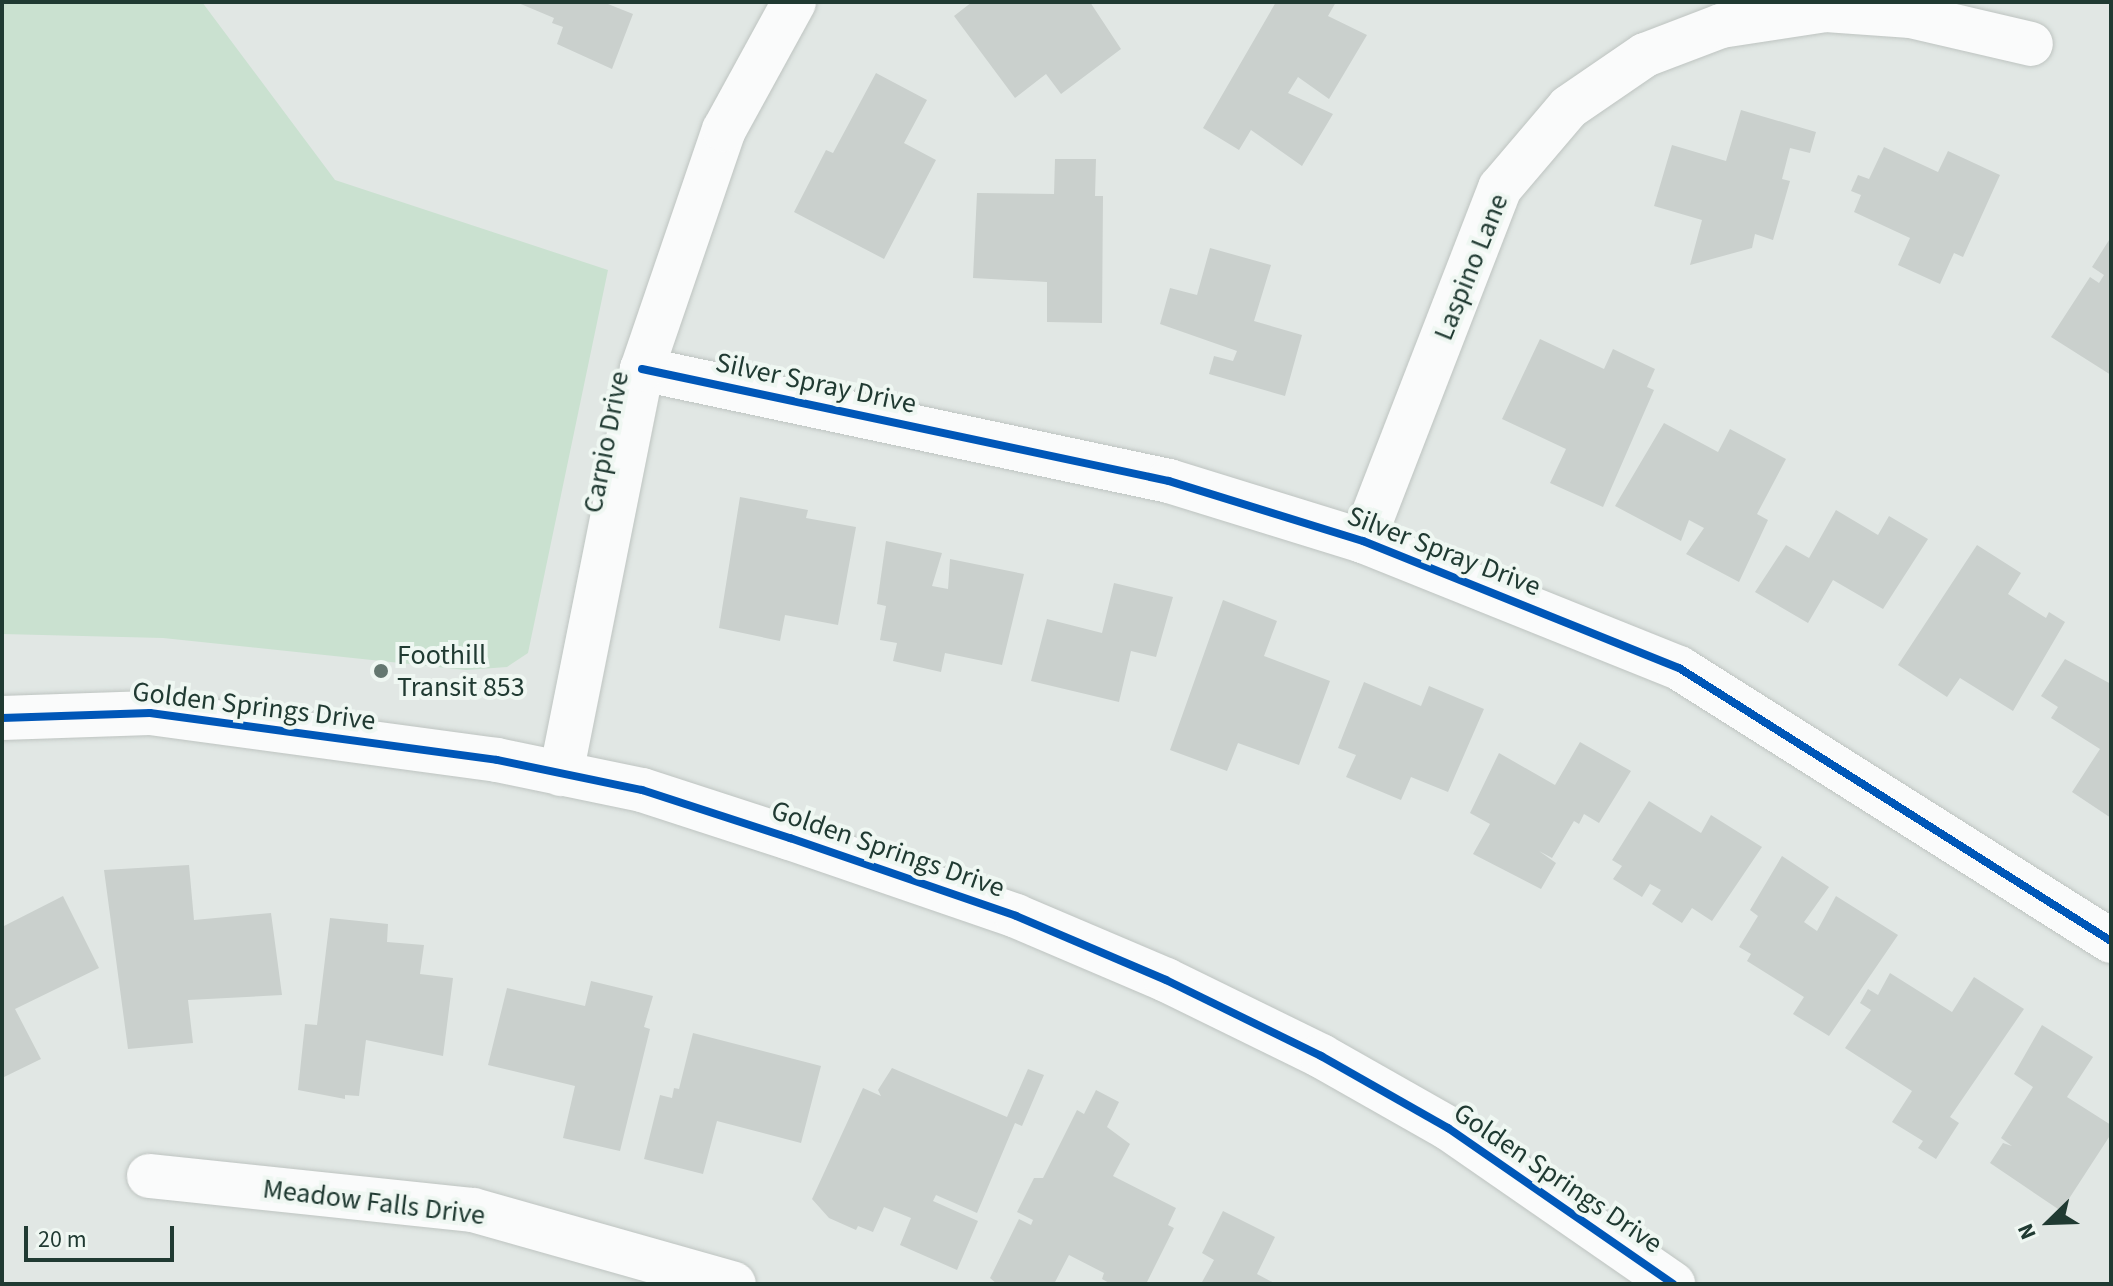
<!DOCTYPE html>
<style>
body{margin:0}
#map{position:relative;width:2113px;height:1286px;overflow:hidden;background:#e1e7e4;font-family:"Source Sans 3",sans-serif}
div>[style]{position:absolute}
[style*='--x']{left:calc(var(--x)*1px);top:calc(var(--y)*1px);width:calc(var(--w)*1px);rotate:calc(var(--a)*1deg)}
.green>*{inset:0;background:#cae1d0}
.building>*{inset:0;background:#cad0cd}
.roads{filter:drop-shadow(0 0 2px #bec4c1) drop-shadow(0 0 2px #bec4c1)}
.minor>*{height:44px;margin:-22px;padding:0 22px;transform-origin:22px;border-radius:22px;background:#fafbfb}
.secondary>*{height:44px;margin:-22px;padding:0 22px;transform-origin:22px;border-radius:22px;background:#fafbfb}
.cycleway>*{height:8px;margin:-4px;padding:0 4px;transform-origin:4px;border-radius:4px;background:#0057b8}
.dots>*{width:22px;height:22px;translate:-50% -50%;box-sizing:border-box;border:4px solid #eff7f2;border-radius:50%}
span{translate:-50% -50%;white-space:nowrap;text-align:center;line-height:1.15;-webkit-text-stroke:8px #eff7f2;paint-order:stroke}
.street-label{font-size:28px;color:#203a32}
.poi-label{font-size:28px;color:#203a32}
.left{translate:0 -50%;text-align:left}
.frame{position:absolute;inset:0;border:4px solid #203a32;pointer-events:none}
.north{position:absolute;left:2009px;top:1182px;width:80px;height:80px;-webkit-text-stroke:6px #eff7f2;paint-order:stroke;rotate:247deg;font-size:22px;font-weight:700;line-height:32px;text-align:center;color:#203a32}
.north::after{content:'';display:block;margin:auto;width:28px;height:36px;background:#203a32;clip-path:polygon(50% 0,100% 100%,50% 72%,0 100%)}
.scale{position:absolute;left:24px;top:1226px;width:150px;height:36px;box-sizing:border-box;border:4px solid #203a32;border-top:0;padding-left:10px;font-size:24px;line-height:28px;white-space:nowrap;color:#203a32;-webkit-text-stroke:6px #eff7f2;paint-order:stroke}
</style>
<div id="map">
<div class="green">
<i style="clip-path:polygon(2px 2px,202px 2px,335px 180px,608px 270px,528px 653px,507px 667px,466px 670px,163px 638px,2px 634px)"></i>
</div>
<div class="building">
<i style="clip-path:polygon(516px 2px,603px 2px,633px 14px,612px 69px,557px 44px,563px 27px,552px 23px,554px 18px)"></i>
<i style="clip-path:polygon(972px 2px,1090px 2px,1121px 49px,1061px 94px,1046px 74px,1015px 98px,954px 16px)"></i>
<i style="clip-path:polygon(1276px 2px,1336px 2px,1328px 16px,1367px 35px,1329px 99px,1298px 77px,1288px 93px,1333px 114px,1302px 166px,1251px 130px,1239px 150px,1203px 128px)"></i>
<i style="clip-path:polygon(876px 73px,927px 100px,904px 143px,936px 160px,884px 259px,794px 212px,826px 150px,833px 153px)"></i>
<i style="clip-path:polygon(1741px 110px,1816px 132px,1810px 153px,1790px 148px,1782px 179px,1790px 181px,1773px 240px,1755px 234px,1752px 248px,1690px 265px,1702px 220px,1654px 206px,1672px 145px,1726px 161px)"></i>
<i style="clip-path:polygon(1884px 147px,1938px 172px,1948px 151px,2000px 175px,1963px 257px,1954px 253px,1940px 284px,1898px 265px,1910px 238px,1854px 212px,1861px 195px,1851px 191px,1858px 175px,1869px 179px)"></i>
<i style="clip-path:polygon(1055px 159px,1096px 159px,1095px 196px,1103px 196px,1102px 323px,1047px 322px,1047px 282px,973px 278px,977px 193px,1054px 194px)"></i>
<i style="clip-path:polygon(2111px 237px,2111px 375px,2051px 337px,2090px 277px,2099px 283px,2104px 275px,2092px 267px)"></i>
<i style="clip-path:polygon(1210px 248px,1271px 265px,1254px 321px,1302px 335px,1285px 396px,1209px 374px,1214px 356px,1233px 361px,1237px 351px,1160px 324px,1170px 288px,1197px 295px)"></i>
<i style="clip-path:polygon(1540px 339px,1604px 369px,1613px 349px,1655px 369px,1647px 387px,1654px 390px,1603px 507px,1550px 483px,1566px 449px,1502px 419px)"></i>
<i style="clip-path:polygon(1664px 423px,1718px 452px,1730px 429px,1786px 459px,1757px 514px,1768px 520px,1739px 582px,1686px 554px,1704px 528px,1689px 520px,1681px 541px,1615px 506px)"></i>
<i style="clip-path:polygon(740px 497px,808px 510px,806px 518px,856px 527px,838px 625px,785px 615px,780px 641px,719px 628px)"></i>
<i style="clip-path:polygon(1836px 510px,1878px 535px,1889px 516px,1928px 539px,1883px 609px,1833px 580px,1808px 623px,1755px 592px,1786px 545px,1809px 558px)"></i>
<i style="clip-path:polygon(886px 541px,942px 553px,932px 586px,948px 589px,950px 559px,1024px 574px,1002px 665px,945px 653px,941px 672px,893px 661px,897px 643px,880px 640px,886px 606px,877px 604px)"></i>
<i style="clip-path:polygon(1977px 545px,2021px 573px,2008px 594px,2046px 618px,2049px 612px,2065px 622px,2013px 711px,1960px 678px,1947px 697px,1898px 665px)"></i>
<i style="clip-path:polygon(1114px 583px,1173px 597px,1156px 657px,1131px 651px,1119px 702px,1031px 681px,1047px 619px,1102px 633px)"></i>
<i style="clip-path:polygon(1223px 600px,1277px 621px,1264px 656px,1330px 681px,1299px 765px,1238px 743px,1227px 771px,1170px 750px)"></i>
<i style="clip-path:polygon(2065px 659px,2111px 684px,2111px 818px,2072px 792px,2100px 749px,2051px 718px,2058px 707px,2041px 696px)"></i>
<i style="clip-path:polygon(1364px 682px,1421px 706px,1429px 686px,1484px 709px,1448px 792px,1411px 777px,1401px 800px,1346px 777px,1356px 755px,1338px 748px)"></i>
<i style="clip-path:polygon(1580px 742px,1631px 771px,1599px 823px,1584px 814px,1579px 824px,1574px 821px,1552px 858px,1539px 851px,1556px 863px,1541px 889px,1473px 854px,1490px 824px,1470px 813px,1499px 753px,1555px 785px)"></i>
<i style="clip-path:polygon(1649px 801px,1701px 833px,1711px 815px,1762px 847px,1712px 921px,1692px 908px,1682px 923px,1652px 904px,1661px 890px,1650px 884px,1642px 897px,1613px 879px,1622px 866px,1612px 860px)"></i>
<i style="clip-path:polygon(1782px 856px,1829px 887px,1804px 922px,1817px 931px,1836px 896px,1898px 935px,1829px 1036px,1793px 1014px,1804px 997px,1747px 961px,1751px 954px,1739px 947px,1758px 916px,1750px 910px)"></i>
<i style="clip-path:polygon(189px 865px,194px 920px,271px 913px,282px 995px,188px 1000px,193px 1043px,128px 1049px,104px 870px)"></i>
<i style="clip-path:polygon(63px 896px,99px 968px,15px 1009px,41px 1059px,2px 1078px,2px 927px)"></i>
<i style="clip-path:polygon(330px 918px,388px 924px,387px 942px,424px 945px,420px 974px,453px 978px,443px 1056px,366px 1040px,359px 1096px,345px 1095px,345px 1099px,298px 1090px,305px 1024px,317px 1025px)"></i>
<i style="clip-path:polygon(1890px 973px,1952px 1012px,1974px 977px,2024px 1009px,1950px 1117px,1959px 1123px,1936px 1159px,1918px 1148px,1923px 1141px,1892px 1122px,1912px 1091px,1845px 1048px,1871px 1010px,1860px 1003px,1868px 989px,1878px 995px)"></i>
<i style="clip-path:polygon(591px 981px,653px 996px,644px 1027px,650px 1029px,620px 1151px,563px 1138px,575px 1086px,488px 1065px,507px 988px,585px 1006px)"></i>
<i style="clip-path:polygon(2042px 1025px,2093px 1057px,2067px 1097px,2111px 1125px,2111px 1134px,2061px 1211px,1990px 1163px,2003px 1143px,2012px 1146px,2001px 1138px,2033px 1087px,2014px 1074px)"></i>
<i style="clip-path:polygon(693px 1033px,821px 1066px,801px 1143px,717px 1121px,703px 1174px,644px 1159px,660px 1095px,672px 1098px,674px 1088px,679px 1089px)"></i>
<i style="clip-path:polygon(892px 1068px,1007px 1117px,1028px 1069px,1044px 1075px,1022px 1126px,1015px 1123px,977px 1213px,936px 1195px,933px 1201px,978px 1221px,957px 1270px,900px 1245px,911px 1218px,884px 1207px,873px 1232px,858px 1226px,856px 1230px,829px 1218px,812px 1199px,863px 1088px,881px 1096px,878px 1090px)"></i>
<i style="clip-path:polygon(1096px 1090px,1119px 1102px,1107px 1127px,1130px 1144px,1113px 1176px,1176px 1208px,1168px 1225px,1174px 1228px,1146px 1284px,1111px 1284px,1102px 1279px,1104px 1273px,1069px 1255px,1054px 1284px,997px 1284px,990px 1278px,1019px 1219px,1031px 1225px,1033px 1220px,1017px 1212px,1034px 1178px,1043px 1178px,1077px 1110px,1084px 1114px)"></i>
<i style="clip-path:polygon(1223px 1211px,1275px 1237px,1257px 1274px,1276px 1284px,1201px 1284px,1214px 1260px,1202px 1253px)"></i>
</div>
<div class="roads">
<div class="minor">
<i style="--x:642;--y:369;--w:539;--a:12"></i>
<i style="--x:1169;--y:481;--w:203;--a:17.2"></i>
<i style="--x:1363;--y:541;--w:341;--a:21.9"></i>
<i style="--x:1679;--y:668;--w:511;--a:32.29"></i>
<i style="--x:1363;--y:541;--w:379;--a:-68.8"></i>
<i style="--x:1500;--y:188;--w:106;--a:-49.6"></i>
<i style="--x:1569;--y:107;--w:92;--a:-34.4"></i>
<i style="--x:1645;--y:55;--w:81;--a:-20.9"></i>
<i style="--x:1721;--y:26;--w:106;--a:-8.7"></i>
<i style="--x:1826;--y:10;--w:85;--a:4"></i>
<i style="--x:1911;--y:16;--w:123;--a:13.1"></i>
<i style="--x:561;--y:774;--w:413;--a:-78.7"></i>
<i style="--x:642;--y:369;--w:253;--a:-71.1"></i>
<i style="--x:724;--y:130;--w:146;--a:-61.3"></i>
<i style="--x:149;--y:1176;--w:326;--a:6"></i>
<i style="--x:473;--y:1210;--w:271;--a:15.8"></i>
</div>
<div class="secondary">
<i style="--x:2;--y:718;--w:148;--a:-1.9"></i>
<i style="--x:150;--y:713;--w:350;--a:7.7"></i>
<i style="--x:497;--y:760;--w:148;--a:11.7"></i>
<i style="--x:642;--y:790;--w:156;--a:18"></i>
<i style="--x:790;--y:838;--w:239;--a:19"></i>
<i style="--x:1016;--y:916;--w:163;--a:23.1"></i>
<i style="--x:1166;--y:980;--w:173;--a:26.1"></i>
<i style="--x:1321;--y:1056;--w:146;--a:29.6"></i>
<i style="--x:1448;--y:1128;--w:274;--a:34.7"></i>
</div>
</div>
<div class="cycleway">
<i style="--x:642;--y:369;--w:539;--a:12"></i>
<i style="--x:1169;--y:481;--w:203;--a:17.2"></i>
<i style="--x:1363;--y:541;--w:341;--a:21.9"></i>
<i style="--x:1679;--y:668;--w:511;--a:32.29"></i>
<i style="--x:2;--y:718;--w:148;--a:-1.9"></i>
<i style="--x:150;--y:713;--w:350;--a:7.7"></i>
<i style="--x:497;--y:760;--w:148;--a:11.7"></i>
<i style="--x:642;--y:790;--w:156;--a:18"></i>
<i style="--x:790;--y:838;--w:239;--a:19"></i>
<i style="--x:1016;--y:916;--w:163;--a:23.1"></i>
<i style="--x:1166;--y:980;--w:173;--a:26.1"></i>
<i style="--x:1321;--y:1056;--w:146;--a:29.6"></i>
<i style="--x:1448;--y:1128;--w:274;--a:34.7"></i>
</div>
<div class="dots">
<i style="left:381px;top:671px;background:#647770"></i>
</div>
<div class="street-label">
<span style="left:1471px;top:267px;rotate:-68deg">Laspino Lane</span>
<span style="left:816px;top:383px;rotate:12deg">Silver Spray Drive</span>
<span style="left:606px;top:442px;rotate:-79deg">Carpio Drive</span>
<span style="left:1444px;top:551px;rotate:21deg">Silver Spray Drive</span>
<span style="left:254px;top:706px;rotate:7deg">Golden Springs Drive</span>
<span style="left:888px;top:849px;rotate:19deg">Golden Springs Drive</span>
<span style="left:1558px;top:1178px;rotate:34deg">Golden Springs Drive</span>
<span style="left:374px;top:1202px;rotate:7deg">Meadow Falls Drive</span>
</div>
<div class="poi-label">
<span class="left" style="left:397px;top:671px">Foothill<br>Transit 853</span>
</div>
<div class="frame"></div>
<div class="north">N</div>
<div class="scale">20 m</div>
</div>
